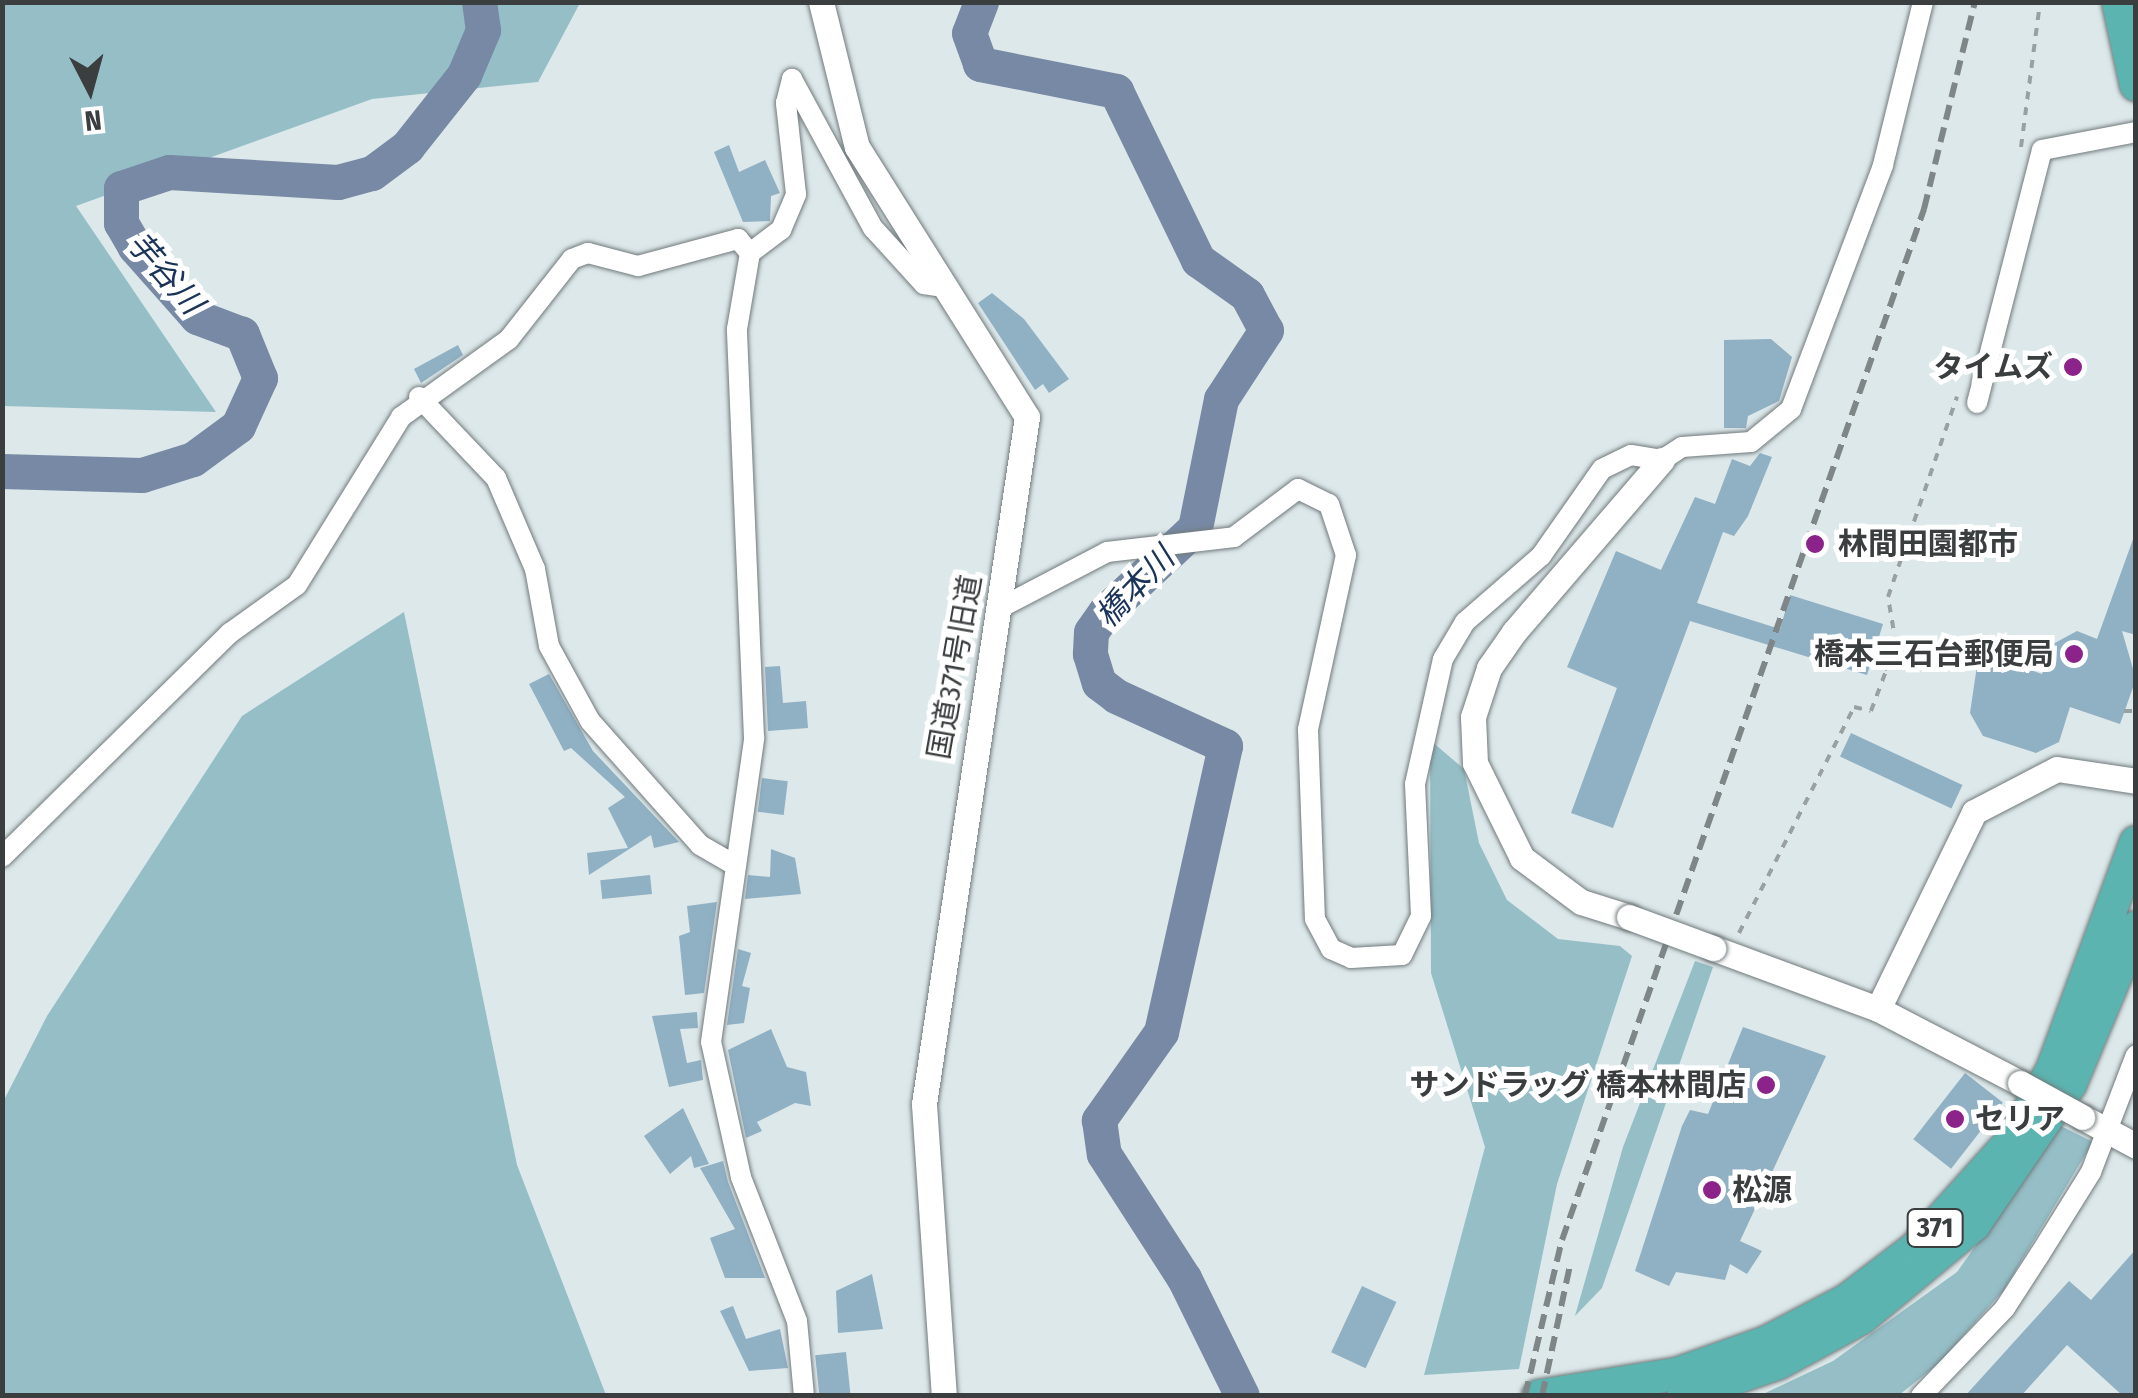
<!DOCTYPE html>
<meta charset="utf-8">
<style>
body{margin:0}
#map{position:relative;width:2138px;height:1398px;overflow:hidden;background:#dde8ea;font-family:"Fira Sans Condensed","Noto Sans JP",sans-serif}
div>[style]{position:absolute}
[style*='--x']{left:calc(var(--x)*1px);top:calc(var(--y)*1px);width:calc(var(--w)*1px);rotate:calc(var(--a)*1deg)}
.forest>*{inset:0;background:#95bec7}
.river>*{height:35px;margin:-17.5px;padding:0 17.5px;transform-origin:17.5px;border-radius:17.5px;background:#7789a4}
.building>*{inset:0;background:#90b0c4;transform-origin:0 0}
.path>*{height:4px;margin-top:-2px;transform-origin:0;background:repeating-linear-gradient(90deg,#98a0a2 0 8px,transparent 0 16px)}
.roads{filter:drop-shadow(0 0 2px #717a7c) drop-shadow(0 0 2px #717a7c)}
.minor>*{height:20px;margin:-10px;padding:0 10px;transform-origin:10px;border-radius:10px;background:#fff}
.tertiary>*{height:25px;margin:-12.5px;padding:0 12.5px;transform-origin:12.5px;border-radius:12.5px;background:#fff}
.trunk>*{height:32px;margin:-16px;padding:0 16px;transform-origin:16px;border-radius:16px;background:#5cb4b0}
.rail>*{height:6px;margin-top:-3px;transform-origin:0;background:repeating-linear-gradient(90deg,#7f8687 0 15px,transparent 0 23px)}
.bridges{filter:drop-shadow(0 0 2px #717a7c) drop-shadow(0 0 2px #717a7c)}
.tertiary-bridge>*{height:25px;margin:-12.5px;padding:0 12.5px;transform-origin:12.5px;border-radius:12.5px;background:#fff}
.dots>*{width:28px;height:28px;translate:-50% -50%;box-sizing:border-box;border:5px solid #fff;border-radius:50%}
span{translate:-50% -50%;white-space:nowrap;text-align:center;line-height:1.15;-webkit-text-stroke:10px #fff;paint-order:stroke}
.shield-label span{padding:2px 8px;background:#fff;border:2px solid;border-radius:8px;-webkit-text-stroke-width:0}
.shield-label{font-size:28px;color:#3a3e3f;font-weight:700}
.poi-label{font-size:30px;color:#3a3e3f;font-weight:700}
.right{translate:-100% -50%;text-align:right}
.left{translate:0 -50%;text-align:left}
.street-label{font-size:30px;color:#3a3e3f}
.water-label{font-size:32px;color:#1a3359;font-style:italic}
.frame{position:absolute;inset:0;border:5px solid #3a3e3f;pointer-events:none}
.north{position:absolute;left:40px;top:40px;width:100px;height:100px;-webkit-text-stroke:8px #fff;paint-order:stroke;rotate:174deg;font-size:28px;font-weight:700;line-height:40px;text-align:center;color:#3a3e3f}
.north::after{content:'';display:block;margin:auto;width:35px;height:45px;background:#3a3e3f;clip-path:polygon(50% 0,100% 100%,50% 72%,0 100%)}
</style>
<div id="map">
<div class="forest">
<i style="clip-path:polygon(3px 2px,580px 2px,580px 3px,538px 82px,372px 99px,76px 206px,216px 412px,3px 406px)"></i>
<i style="clip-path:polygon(404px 612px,517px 1165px,606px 1395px,3px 1395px,3px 1102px,47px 1016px,242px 716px)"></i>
<i style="clip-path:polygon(1430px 740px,1464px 769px,1479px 843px,1507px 900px,1558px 939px,1620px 946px,1632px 956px,1557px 1184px,1519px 1369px,1424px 1375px,1485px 1147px,1431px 973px)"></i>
<i style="clip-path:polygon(1695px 961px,1713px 967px,1602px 1288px,1575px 1316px,1623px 1147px)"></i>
<i style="clip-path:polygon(2061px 1126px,2093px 1142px,2004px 1290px,1938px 1364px,1899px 1395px,1759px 1396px,1833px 1361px,1957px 1272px)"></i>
</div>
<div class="river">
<i style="--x:981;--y:2;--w:33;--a:111"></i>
<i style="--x:969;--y:33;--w:33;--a:70"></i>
<i style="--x:980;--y:64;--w:139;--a:11.2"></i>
<i style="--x:1116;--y:91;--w:188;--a:64.1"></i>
<i style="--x:1198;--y:260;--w:60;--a:35.5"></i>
<i style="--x:1247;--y:295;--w:40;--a:62"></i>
<i style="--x:1266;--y:330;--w:82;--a:123.1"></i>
<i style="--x:1221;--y:399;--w:132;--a:101.4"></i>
<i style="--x:1195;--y:528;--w:123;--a:137"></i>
<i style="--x:1105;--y:612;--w:24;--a:125"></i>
<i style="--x:1091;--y:632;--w:22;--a:93"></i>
<i style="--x:1090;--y:654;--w:30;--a:73"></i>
<i style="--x:1099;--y:683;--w:21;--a:37"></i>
<i style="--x:1116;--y:696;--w:120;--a:24.6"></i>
<i style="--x:1225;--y:746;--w:293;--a:102.6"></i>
<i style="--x:1161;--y:1032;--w:108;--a:125.2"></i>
<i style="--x:1099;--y:1120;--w:34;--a:82"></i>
<i style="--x:1104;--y:1154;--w:148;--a:57.2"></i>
<i style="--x:1184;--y:1278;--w:131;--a:63.8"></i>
<i style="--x:2;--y:471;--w:140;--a:1.6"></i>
<i style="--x:142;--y:475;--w:53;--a:-17.4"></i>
<i style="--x:193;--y:459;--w:56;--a:-36.3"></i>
<i style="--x:238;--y:426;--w:53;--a:-65.4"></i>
<i style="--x:260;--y:378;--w:48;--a:-112.2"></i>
<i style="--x:242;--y:334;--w:48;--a:-159.3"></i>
<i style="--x:197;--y:317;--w:94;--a:-131.5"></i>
<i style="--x:135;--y:247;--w:28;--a:-120"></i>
<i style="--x:121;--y:223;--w:35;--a:-90"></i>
<i style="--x:121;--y:188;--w:51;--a:-18.4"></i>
<i style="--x:169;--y:172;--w:169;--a:3.4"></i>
<i style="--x:338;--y:182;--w:35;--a:-15"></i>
<i style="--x:372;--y:173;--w:44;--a:-36.6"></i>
<i style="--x:407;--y:147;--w:92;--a:-51.6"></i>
<i style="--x:464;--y:75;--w:49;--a:-67.1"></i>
<i style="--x:483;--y:30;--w:28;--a:-98"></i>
</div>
<div class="building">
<i style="clip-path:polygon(729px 145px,739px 172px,765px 160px,780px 193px,771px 196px,770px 221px,743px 222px,714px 152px)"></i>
<i style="clip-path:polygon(992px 293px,1024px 319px,1069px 379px,1049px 393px,1043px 384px,1035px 390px,978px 303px)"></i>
<i style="clip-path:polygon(1771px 339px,1792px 357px,1779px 401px,1748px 416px,1746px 428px,1724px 428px,1724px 340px)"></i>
<i style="clip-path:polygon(458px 345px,463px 355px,421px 383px,414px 369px)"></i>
<i style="clip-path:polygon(1760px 453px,1772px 457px,1748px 516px,1734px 536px,1723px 532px,1697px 603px,1780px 629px,1790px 595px,1883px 624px,1867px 675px,1690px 621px,1613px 828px,1571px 813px,1617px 688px,1567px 667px,1616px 551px,1661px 570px,1695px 497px,1715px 504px,1732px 459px,1750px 466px)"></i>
<i style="clip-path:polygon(2136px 531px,2136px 635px,2122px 631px,2136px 679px,2120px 724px,2070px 707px,2059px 742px,2036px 753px,1983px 736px,1970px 713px,1979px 652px,2042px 674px,2053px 644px,2077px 631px,2097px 639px)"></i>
<i style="clip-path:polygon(780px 666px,783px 703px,806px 701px,808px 728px,768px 731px,765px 667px)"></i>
<i style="clip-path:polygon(549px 674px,593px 751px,679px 842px,654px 848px,651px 835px,589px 875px,587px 853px,628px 848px,608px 808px,625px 797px,571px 748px,564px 751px,529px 684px)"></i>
<i style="left:1851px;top:733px;width:123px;height:26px;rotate:25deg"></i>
<i style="left:762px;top:778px;width:26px;height:34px;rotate:7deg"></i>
<i style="clip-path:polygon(771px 849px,795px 858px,801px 894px,745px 899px,748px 875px,770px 877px)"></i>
<i style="left:650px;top:875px;width:19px;height:50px;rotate:84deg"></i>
<i style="clip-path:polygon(717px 902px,704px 993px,685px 995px,679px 936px,690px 932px,687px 906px)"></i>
<i style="clip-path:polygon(738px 949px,751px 953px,742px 986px,750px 988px,744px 1023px,727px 1025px)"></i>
<i style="clip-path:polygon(697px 1012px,698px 1028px,680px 1029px,687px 1063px,701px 1060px,703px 1080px,669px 1087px,652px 1016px)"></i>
<i style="clip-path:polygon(1743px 1027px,1826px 1056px,1740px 1241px,1762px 1251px,1747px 1274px,1730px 1264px,1725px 1280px,1676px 1272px,1669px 1286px,1635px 1271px,1682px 1126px,1690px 1110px,1708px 1114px)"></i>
<i style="clip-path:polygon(771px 1029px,787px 1067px,806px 1072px,811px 1106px,795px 1103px,757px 1122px,762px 1131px,746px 1138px,728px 1050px)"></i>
<i style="left:1965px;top:1073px;width:48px;height:84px;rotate:38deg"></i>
<i style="clip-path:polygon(683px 1108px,709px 1164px,694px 1168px,691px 1156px,670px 1174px,644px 1136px)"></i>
<i style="clip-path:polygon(723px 1161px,728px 1182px,765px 1278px,725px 1278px,710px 1238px,735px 1229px,700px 1168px)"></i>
<i style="clip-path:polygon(2136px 1249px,2136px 1396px,2123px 1396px,2067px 1345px,2021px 1396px,1965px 1396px,2069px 1281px,2091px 1300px)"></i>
<i style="clip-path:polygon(872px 1274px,883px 1329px,838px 1333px,836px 1291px)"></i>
<i style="left:1362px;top:1286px;width:38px;height:73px;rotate:25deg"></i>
<i style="clip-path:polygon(733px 1306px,746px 1339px,780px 1329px,788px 1368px,749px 1371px,720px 1311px)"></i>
<i style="left:846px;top:1352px;width:44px;height:31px;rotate:84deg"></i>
</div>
<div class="path">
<i style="--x:2021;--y:147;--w:146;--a:-82.5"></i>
<i style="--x:1896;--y:644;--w:48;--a:-99.7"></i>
<i style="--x:1888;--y:597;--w:212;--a:-71"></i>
<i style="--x:1870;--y:664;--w:18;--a:16"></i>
<i style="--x:2124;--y:711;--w:12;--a:0"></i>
<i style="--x:1739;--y:933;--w:254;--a:-63"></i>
<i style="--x:1854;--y:707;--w:17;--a:13"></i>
<i style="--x:1871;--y:711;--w:72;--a:-69.5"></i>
<i style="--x:1896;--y:644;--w:82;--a:13.4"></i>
</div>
<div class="roads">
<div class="minor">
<i style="--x:419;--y:397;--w:112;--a:46.5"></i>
<i style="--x:496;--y:478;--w:99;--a:66.8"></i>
<i style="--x:535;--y:569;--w:78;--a:79.7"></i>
<i style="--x:549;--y:646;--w:85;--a:61.3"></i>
<i style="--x:590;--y:721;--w:166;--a:48.4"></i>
<i style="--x:700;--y:845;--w:39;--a:30"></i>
<i style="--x:1977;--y:403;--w:261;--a:-75.6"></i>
<i style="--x:2042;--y:150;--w:96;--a:-10.8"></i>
<i style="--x:998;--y:609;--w:123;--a:-27.6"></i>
<i style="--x:1107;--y:552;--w:128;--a:-6.7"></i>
<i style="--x:1234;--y:537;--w:80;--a:-36.9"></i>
<i style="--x:1298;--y:489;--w:34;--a:26"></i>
<i style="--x:1329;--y:504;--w:54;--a:71.6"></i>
<i style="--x:1346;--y:555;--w:179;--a:102.3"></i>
<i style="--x:1308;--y:730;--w:189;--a:87.9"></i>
<i style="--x:1315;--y:919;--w:34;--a:62"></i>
<i style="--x:1331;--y:949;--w:22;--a:24"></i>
<i style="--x:1351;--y:958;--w:51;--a:-3.4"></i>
<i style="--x:1402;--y:955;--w:43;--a:-64"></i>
<i style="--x:1421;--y:916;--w:132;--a:-92.6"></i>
<i style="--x:1415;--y:784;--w:128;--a:-77.4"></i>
<i style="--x:1443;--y:659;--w:43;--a:-59.3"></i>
<i style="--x:1465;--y:622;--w:101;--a:-41"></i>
<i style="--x:1541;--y:556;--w:106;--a:-55"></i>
<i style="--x:1602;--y:469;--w:32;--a:-26"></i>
<i style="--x:1631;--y:455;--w:31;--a:9"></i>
<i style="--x:1662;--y:460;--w:24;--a:-33"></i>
<i style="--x:1682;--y:447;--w:69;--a:-4.1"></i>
<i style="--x:1751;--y:442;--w:52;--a:-39.5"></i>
<i style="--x:1791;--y:409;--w:261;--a:-69.3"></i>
<i style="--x:1883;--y:165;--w:168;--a:-76.2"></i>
<i style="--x:2;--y:857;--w:320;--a:-44.5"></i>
<i style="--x:230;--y:633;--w:82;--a:-35.6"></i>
<i style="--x:297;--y:585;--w:198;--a:-58.2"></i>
<i style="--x:401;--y:417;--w:133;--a:-35.8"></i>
<i style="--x:509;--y:339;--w:102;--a:-51.8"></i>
<i style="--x:572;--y:259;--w:17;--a:-21"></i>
<i style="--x:588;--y:253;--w:52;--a:14.6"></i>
<i style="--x:638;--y:266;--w:104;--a:-15.1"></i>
<i style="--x:738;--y:239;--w:18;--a:49"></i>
<i style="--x:804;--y:1396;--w:75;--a:-95.3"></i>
<i style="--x:797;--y:1321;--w:155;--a:-111.3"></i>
<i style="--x:741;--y:1177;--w:138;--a:-102.5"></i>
<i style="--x:711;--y:1042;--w:307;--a:-81.9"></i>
<i style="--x:754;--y:738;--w:409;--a:-92.4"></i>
<i style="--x:737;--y:329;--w:77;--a:-80.3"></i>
<i style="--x:750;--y:253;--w:39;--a:-37"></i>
<i style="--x:781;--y:230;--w:39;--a:-67"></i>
<i style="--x:796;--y:194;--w:92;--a:-96.3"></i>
<i style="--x:786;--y:103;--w:25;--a:-76"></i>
<i style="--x:792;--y:79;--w:170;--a:61.5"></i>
<i style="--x:873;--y:228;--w:76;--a:47.7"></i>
<i style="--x:924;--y:284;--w:20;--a:9"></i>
<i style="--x:1921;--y:1396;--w:122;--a:-46.3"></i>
<i style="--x:2005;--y:1308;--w:64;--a:-57.1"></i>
<i style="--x:2040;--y:1254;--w:97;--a:-58.1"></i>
<i style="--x:2091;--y:1172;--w:125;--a:-69"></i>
</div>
<div class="tertiary">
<i style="--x:821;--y:2;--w:149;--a:76.1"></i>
<i style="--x:857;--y:147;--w:319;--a:57.8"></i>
<i style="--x:1027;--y:417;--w:695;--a:98.53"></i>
<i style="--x:924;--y:1104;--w:293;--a:86.1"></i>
<i style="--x:1629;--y:917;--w:50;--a:-162.6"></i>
<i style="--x:1581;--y:902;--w:74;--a:-143.3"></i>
<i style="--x:1522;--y:858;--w:106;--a:-116.3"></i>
<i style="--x:1475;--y:763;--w:46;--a:-92.5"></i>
<i style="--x:1473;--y:717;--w:52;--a:-71.9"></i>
<i style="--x:1489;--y:668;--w:44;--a:-55.2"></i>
<i style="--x:1514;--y:632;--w:227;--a:-49.3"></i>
<i style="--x:1713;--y:948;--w:176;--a:20.3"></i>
<i style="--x:1878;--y:1009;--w:160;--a:27.5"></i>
<i style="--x:1878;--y:1009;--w:219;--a:-64"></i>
<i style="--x:1974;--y:812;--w:93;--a:-27.4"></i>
<i style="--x:2057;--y:769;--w:80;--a:8.6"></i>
<i style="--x:2082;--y:1117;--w:61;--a:28.2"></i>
</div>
<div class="trunk">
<i style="--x:2118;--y:2;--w:85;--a:77.8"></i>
<i style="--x:1538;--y:1396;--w:140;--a:-9.1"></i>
<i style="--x:1676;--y:1374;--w:96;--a:-19.4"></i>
<i style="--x:1767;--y:1342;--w:90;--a:-27.7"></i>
<i style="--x:1847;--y:1300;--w:84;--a:-37.3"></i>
<i style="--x:1914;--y:1249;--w:147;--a:-48"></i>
<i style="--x:2012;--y:1140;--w:81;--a:-60.3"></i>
<i style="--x:2052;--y:1070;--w:243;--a:-69.8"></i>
<i style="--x:1683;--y:1396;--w:102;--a:-19"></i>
<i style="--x:1779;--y:1363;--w:94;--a:-28.5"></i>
<i style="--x:1862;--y:1318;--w:146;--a:-39.7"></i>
<i style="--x:1974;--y:1225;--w:170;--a:-55.6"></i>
<i style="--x:2070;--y:1085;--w:171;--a:-67.3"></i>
</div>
</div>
<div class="rail">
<i style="--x:1525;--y:1396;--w:160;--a:-76.7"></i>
<i style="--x:1562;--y:1240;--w:1093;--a:-70.65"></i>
<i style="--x:1924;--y:209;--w:213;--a:-76.2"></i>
<i style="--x:1542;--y:1396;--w:134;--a:-77.9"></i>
</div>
<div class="bridges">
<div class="tertiary-bridge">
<i style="--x:1629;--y:917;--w:90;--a:20.3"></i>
<i style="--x:2020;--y:1083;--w:71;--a:28.7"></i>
</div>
</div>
<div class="dots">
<i style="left:2073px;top:367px;background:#8b238a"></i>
<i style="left:1815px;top:544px;background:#8b238a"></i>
<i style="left:2074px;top:654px;background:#8b238a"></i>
<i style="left:1766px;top:1085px;background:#8b238a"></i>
<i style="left:1955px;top:1119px;background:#8b238a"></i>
<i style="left:1712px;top:1190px;background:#8b238a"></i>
</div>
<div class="shield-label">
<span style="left:1935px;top:1228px">371</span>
</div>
<div class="poi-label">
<span class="right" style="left:2053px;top:367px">タイムズ</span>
<span class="left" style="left:1838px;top:544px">林間田園都市</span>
<span class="right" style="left:2054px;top:654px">橋本三石台郵便局</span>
<span class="right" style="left:1746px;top:1085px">サンドラッグ 橋本林間店</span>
<span class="left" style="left:1975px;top:1119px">セリア</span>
<span class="left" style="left:1732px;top:1190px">松源</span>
</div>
<div class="street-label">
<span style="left:955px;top:667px;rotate:-80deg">国道371号旧道</span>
</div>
<div class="water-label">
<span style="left:165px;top:273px;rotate:49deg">芋谷川</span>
<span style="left:1135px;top:587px;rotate:-46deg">橋本川</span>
</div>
<div class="frame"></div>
<div class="north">N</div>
</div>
